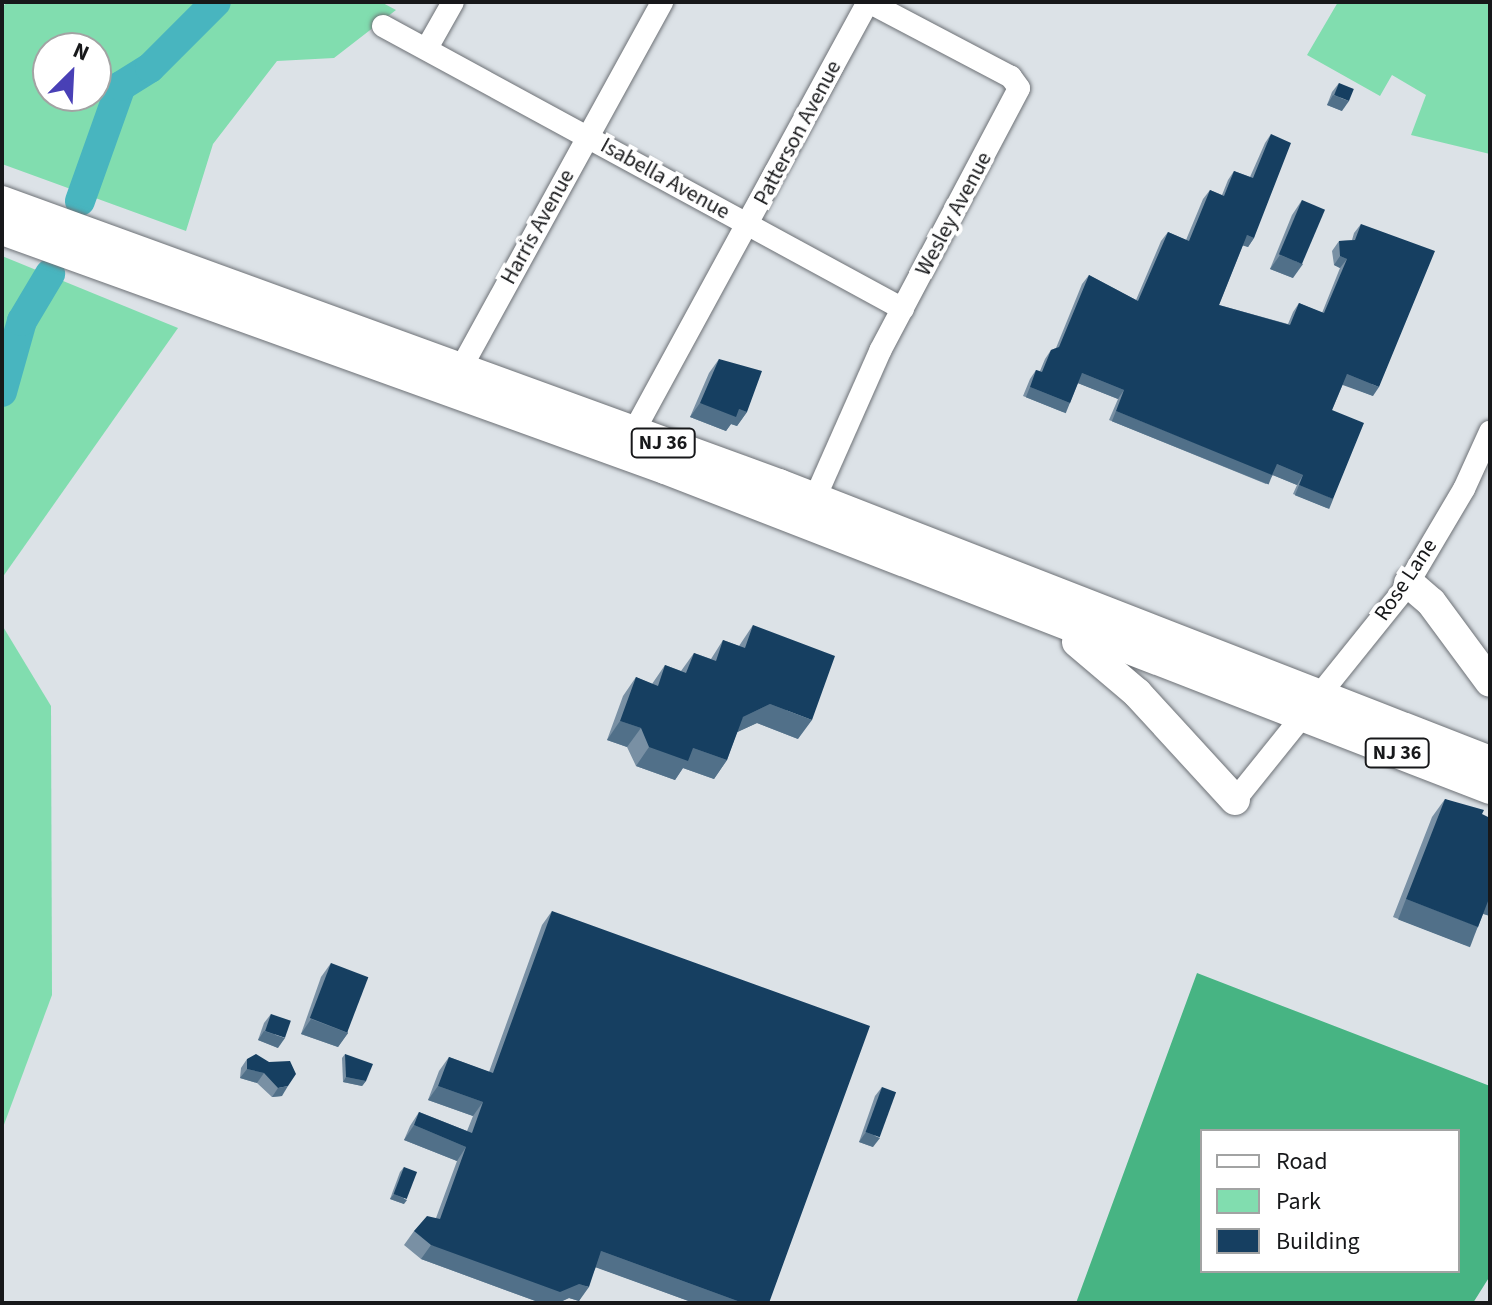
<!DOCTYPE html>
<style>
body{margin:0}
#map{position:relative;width:1492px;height:1305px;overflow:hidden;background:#dce2e7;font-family:"Source Sans 3",sans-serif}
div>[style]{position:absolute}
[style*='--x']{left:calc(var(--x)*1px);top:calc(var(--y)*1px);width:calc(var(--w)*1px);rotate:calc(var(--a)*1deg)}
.green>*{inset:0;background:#81ddaf}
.forest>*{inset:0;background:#47b483}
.river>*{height:30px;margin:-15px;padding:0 15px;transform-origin:15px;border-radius:15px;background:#48b5bf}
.roads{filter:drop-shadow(0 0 2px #6d7176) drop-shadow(0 0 2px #6d7176)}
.minor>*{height:22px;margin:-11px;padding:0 11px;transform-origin:11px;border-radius:11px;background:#fff}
.highway>*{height:30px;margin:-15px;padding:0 15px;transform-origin:15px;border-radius:15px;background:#fff}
.wall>*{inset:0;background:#7990a4}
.shaded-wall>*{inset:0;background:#517089;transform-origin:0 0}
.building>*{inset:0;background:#163f61;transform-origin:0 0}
span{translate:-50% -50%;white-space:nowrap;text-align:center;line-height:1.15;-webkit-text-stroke:8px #fff;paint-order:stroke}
.shield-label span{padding:2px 6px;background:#fff;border:2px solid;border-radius:6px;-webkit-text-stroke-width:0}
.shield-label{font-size:20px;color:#17181a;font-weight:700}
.street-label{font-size:22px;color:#17181a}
.frame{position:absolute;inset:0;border:4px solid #17181a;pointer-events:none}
.legend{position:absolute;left:1200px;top:1129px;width:260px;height:144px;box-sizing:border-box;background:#fff;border:2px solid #a2a3a3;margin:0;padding:10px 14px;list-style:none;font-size:24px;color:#17181a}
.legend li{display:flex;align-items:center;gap:16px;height:40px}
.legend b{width:40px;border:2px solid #a2a3a3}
.north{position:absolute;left:32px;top:32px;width:80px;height:80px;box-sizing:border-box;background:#fff;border:2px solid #a2a3a3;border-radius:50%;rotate:24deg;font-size:22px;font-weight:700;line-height:32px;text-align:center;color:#17181a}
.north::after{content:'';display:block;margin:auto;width:28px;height:36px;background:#4940b6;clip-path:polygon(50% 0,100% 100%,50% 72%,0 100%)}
</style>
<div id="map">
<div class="green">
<i style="clip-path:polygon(evenodd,8px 2px,381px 2px,396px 10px,334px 58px,277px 61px,213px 144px,186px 231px,2px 164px,2px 7px,8px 2px,48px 48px,96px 48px,96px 96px,48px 96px,48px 48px)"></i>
<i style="clip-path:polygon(1338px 2px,1490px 2px,1490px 154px,1411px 135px,1426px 95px,1392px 75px,1380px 96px,1307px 55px)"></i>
<i style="clip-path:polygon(2px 256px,178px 328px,2px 578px)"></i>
<i style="clip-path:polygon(2px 625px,51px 706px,52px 995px,2px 1130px)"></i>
</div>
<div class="forest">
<i style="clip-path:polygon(evenodd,1197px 973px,1490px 1086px,1490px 1276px,1473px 1303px,1076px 1303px,1197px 973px,1202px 1131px,1458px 1131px,1458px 1271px,1202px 1271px,1202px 1131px)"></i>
</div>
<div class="river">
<i style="--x:80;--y:201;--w:122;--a:-70.4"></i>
<i style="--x:121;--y:86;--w:34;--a:-32"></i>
<i style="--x:150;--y:68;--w:93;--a:-45"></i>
<i style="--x:2;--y:392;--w:74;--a:-74.3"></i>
<i style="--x:22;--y:321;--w:55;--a:-59.2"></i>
</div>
<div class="roads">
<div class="minor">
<i style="--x:383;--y:26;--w:592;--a:28.56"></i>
<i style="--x:427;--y:48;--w:53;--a:-60.5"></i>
<i style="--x:461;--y:368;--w:418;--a:-61.2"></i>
<i style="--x:634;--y:431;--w:489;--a:-61.4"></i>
<i style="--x:815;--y:498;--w:161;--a:-66.1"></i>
<i style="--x:880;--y:351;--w:297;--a:-62.1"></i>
<i style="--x:1019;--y:88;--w:14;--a:-126"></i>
<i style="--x:1011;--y:77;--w:161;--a:-152.2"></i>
<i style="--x:1235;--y:800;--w:273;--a:-51.2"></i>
<i style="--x:1406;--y:587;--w:114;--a:-59.4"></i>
<i style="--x:1464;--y:489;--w:63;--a:-65.5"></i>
</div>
<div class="highway">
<i style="--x:2;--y:201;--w:827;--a:20.01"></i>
<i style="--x:779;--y:484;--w:763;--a:21.29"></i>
<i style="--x:2;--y:230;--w:705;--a:19.82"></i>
<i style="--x:665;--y:469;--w:885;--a:21.2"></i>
<i style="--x:1409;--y:583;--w:29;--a:41"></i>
<i style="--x:1431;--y:602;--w:99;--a:53.6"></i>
<i style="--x:1077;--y:642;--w:79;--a:40.4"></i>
<i style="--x:1137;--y:693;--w:145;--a:47.5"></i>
</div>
</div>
<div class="wall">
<i style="clip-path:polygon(1339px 83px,1342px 111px,1327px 105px,1332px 92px)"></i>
<i style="clip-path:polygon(1271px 134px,1254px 238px,1248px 247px,1243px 245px,1219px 305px,1288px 324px,1293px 312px,1299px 303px,1322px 313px,1340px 268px,1334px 265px,1332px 251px,1339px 241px,1352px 240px,1354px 233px,1361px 224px,1373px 396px,1343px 384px,1332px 410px,1327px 508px,1293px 494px,1297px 485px,1273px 475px,1266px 484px,1109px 420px,1118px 399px,1078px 383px,1070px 403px,1063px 412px,1023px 396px,1030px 379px,1036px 370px,1040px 371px,1045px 359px,1051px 350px,1056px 348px,1082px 284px,1089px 275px,1136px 300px,1161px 241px,1168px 232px,1186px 240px,1203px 199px,1210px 190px,1222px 195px,1228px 180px,1234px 171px,1250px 177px,1265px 143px)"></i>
<i style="clip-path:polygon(1302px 200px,1293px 278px,1270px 269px,1292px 215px)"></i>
<i style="clip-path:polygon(719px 359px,747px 412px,737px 426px,731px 424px,726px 431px,690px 417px,709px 373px)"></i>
<i style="clip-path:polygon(753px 625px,798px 739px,757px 723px,737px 732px,727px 760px,714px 779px,683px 768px,675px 780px,636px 766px,627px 747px,607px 740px,623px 696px,636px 677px,652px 684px,665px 665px,681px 671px,694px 653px,711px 659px,723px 640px,739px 646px)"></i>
<i style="clip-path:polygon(1445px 799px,1482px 814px,1490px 916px,1483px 914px,1478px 927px,1465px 945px,1393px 917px,1432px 817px)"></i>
<i style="clip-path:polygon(552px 911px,769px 1303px,694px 1303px,596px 1267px,579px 1301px,569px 1298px,558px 1303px,541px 1303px,421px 1259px,404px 1245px,414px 1231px,436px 1218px,457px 1161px,404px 1140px,410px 1126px,419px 1112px,467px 1131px,473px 1116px,428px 1100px,439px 1071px,449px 1057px,489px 1072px,542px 925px)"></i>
<i style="clip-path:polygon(331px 963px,348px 1033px,338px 1047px,301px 1034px,321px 977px)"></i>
<i style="clip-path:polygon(271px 1014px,278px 1048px,258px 1040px,264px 1023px)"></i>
<i style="clip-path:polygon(345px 1054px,366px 1081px,362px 1086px,343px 1082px,342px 1058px)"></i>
<i style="clip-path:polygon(247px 1059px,269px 1062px,282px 1096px,272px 1097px,257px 1083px,240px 1078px,241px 1068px)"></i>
<i style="clip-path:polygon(882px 1087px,873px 1147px,859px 1142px,875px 1096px)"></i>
<i style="clip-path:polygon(404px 1167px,404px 1204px,390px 1199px,400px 1172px)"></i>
</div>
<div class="shaded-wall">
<i style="clip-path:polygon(1333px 95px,1349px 101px,1342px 111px,1327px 105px)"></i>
<i style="clip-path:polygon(1247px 235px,1254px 238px,1248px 247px,1241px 245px)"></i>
<i style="clip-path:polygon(1280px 255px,1303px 264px,1293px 278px,1270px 269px)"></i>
<i style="clip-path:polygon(1340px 256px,1347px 259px,1340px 268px,1334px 265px)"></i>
<i style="clip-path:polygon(1082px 373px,1124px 390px,1118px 399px,1075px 382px)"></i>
<i style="clip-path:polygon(1347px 374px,1379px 387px,1373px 396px,1340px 384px)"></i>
<i style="left:1030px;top:387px;width:43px;height:11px;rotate:22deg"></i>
<i style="clip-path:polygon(700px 403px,739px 409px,747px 412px,737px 426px,731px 424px,726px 431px,690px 417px)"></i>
<i style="left:1116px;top:411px;width:169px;height:11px;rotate:22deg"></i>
<i style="clip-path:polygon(1277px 464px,1303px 475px,1297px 485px,1270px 474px)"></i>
<i style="left:1299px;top:485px;width:37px;height:11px;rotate:22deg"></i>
<i style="clip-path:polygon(770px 704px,812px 720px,798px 739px,757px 723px,729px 736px,743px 717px)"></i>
<i style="clip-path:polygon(620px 721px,641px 728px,627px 747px,607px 740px)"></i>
<i style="clip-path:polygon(649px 747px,693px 748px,727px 760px,714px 779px,683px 768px,675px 780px,636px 766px)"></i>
<i style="clip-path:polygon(1490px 895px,1490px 916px,1478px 912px)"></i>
<i style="left:1406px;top:899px;width:77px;height:22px;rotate:21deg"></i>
<i style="clip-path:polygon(311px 1019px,348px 1033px,338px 1047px,301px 1034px)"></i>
<i style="clip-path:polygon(264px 1031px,285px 1038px,278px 1048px,258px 1040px)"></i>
<i style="clip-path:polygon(247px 1069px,264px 1073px,257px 1083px,240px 1078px)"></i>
<i style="clip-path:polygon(346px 1077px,366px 1081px,362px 1086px,343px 1082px)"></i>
<i style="clip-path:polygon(288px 1086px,282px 1096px,272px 1097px,278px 1088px)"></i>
<i style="clip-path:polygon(438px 1086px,483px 1102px,473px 1116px,428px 1100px)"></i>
<i style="clip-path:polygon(414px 1125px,466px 1147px,457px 1161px,404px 1140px)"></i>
<i style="clip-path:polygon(866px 1132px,880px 1138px,873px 1147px,859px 1142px)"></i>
<i style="clip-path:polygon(394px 1194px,407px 1200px,404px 1204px,390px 1199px)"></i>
<i style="clip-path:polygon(431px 1245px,579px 1284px,589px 1287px,579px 1301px,569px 1298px,558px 1303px,541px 1303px,421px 1259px)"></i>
<i style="clip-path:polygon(601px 1251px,743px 1303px,694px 1303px,592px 1266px)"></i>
</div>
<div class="building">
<i style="left:1339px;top:83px;width:16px;height:13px;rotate:22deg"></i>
<i style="clip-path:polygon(1271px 134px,1291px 143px,1254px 238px,1247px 235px,1219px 305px,1290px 325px,1299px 303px,1324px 313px,1347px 259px,1340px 256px,1339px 241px,1355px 240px,1361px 224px,1435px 251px,1379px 387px,1347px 374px,1332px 410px,1364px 423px,1333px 499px,1299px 485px,1303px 475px,1277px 464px,1272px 475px,1116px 411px,1124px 390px,1082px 373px,1070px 403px,1030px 387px,1036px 370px,1042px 372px,1051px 350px,1059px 347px,1089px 275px,1138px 301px,1168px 232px,1189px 241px,1210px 190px,1224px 196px,1234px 171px,1253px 178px)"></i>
<i style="left:1302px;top:200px;width:25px;height:59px;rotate:23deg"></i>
<i style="clip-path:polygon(719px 359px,762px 371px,747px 412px,739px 409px,736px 417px,700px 403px)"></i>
<i style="clip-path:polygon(753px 625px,835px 656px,812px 720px,770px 704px,743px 717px,727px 760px,693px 748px,688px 761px,649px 747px,641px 728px,620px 721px,636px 677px,658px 686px,665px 665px,686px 673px,694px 653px,716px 661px,723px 640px,745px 648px)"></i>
<i style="clip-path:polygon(1445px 799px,1484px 810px,1482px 814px,1490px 818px,1490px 896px,1478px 927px,1406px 899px)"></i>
<i style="clip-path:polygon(552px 911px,870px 1026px,769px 1303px,743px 1303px,601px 1251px,589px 1287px,579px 1284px,560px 1292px,431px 1245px,414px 1231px,427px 1216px,440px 1219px,466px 1147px,414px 1125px,419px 1112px,472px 1133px,483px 1102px,438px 1086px,449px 1057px,493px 1073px)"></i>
<i style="left:331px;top:963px;width:40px;height:59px;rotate:21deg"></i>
<i style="left:271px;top:1014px;width:21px;height:18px;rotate:19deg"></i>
<i style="clip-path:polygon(256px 1054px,269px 1062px,290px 1061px,296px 1074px,288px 1086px,278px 1088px,264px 1073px,247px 1069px,247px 1059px)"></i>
<i style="clip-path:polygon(345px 1054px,373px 1064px,366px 1081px,346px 1077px)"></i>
<i style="left:882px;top:1087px;width:15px;height:48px;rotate:20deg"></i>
<i style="left:404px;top:1167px;width:14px;height:29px;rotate:21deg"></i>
</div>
<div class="shield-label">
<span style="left:663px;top:443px">NJ 36</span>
<span style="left:1397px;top:753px">NJ 36</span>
</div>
<div class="street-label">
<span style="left:798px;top:133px;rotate:-62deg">Patterson Avenue</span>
<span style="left:665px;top:179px;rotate:29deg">Isabella Avenue</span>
<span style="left:954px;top:214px;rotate:-62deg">Wesley Avenue</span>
<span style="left:538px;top:227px;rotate:-61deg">Harris Avenue</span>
<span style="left:1406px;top:580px;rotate:-56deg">Rose Lane</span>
</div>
<div class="frame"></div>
<ul class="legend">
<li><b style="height:10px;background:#fff"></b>Road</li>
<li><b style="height:22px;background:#81ddaf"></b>Park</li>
<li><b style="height:22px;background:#163f61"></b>Building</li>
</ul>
<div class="north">N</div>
</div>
